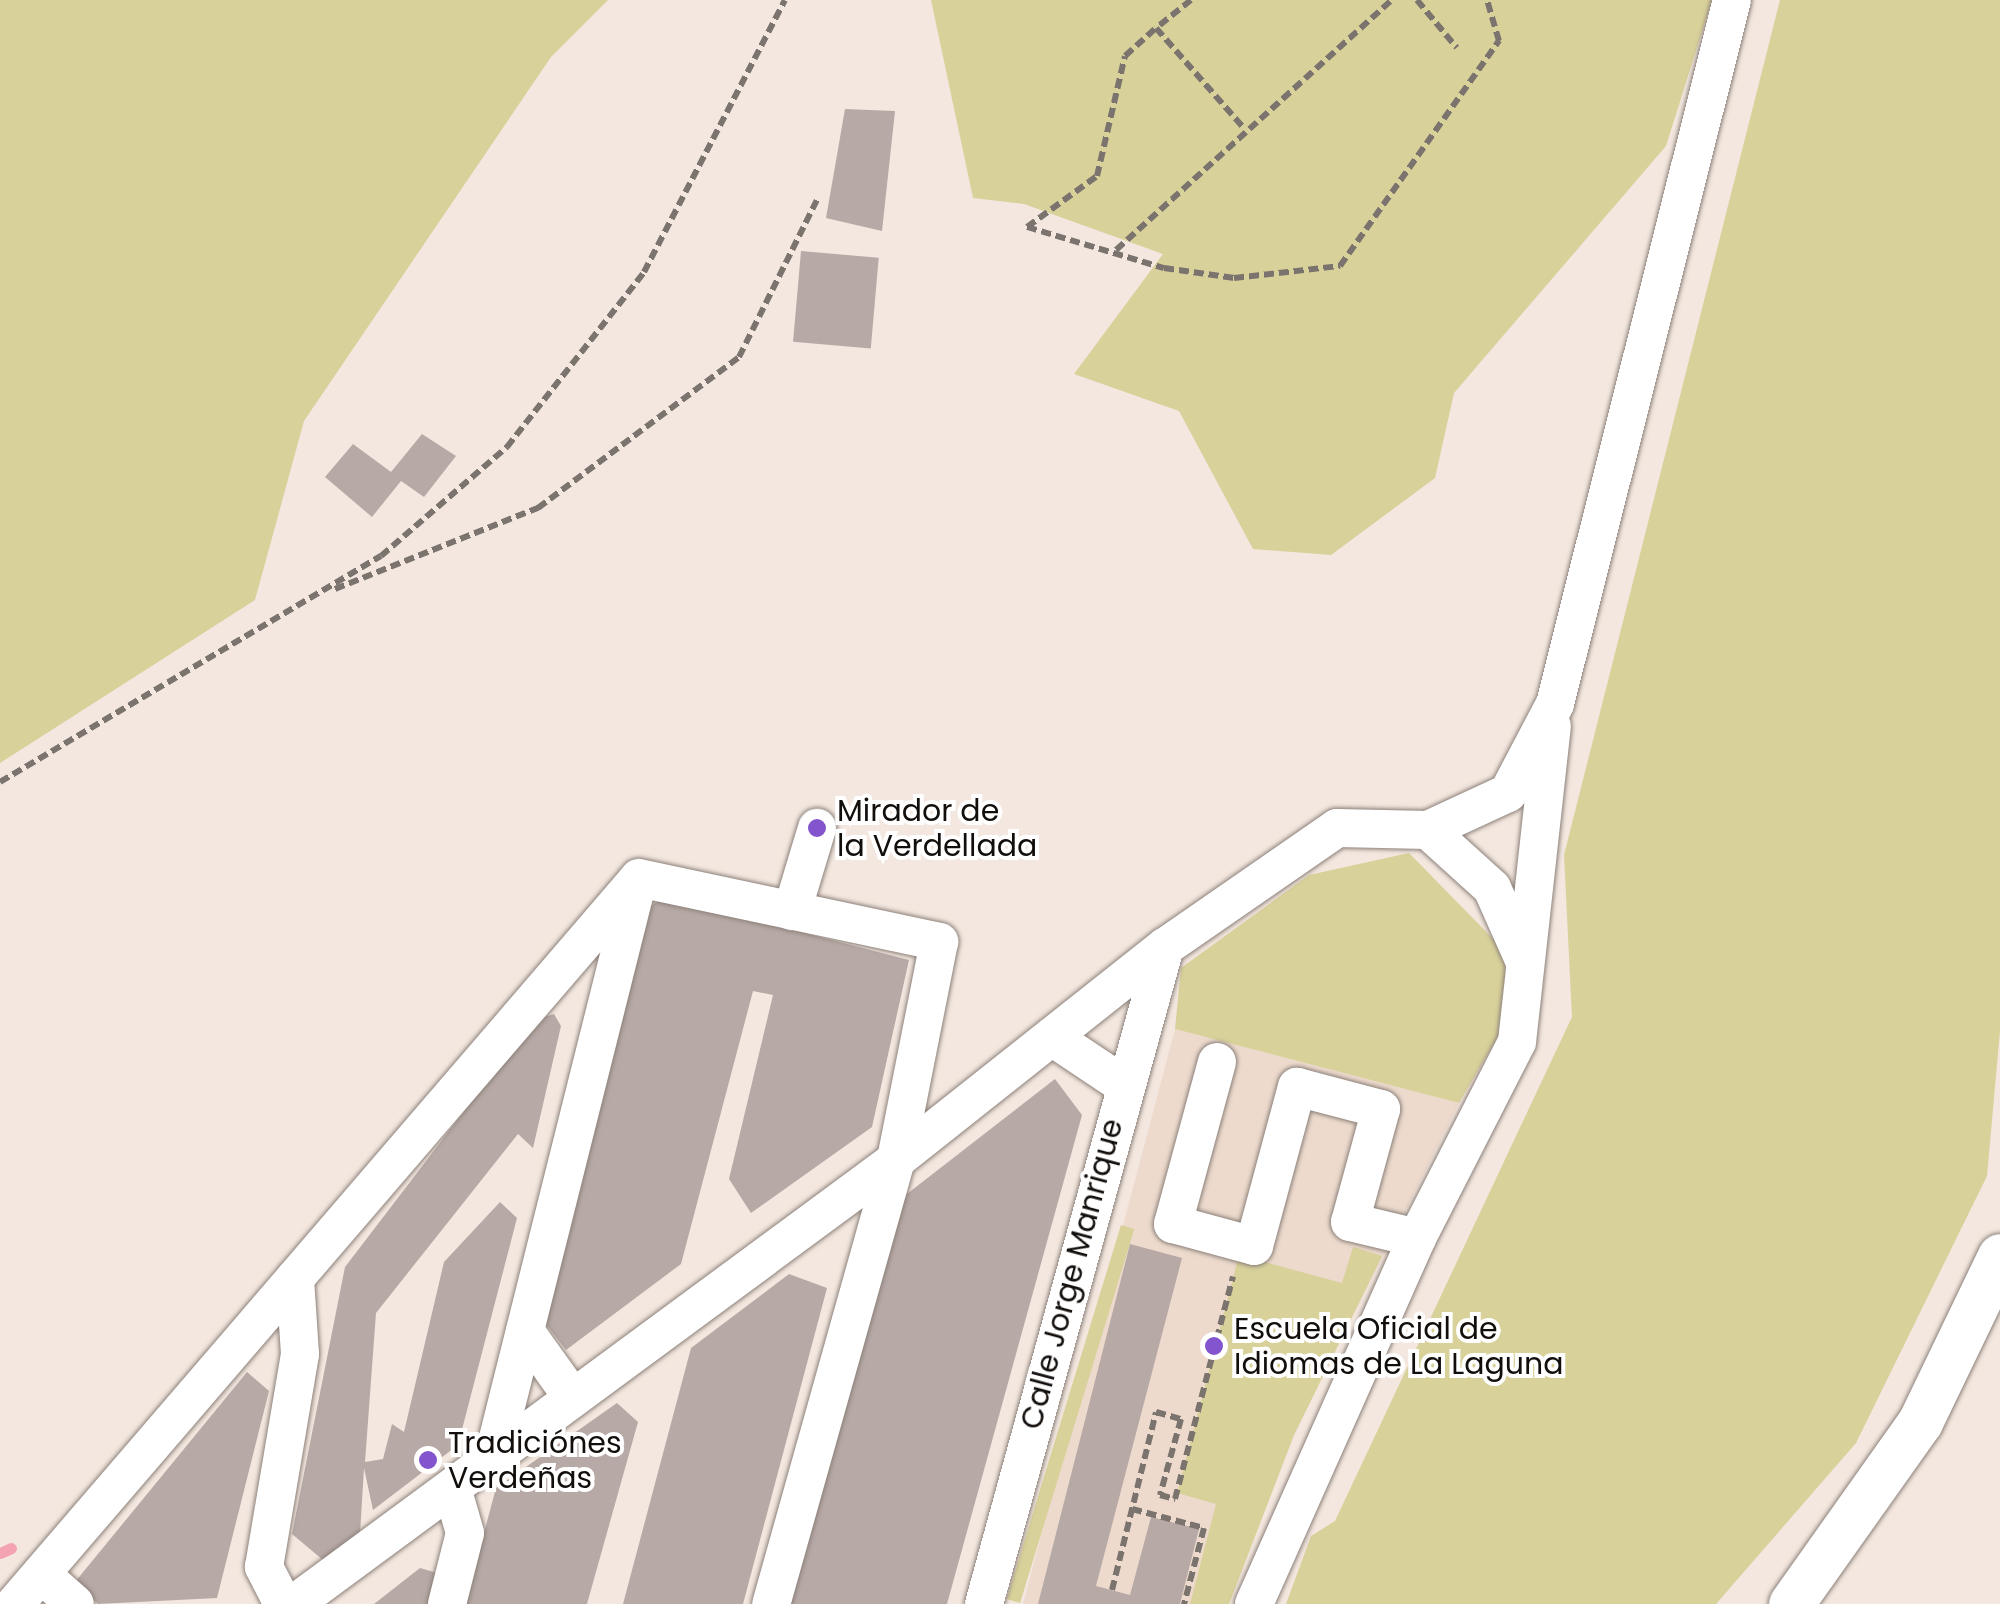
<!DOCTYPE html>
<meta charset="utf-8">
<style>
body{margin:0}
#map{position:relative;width:2000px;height:1604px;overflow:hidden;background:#f3e7df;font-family:Poppins,sans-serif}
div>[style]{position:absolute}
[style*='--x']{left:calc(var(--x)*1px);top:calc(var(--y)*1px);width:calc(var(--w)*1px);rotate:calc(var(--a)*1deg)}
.built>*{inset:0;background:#eddacd}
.green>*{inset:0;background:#d8d19a;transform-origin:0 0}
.stream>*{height:11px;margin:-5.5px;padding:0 5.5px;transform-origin:5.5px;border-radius:5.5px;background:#f3a3b1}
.building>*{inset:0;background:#b7a9a6;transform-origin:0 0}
.path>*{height:6px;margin-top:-3px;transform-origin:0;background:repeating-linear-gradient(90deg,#7b736e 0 10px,transparent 0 15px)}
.roads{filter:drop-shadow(0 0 2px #8c817a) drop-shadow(0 0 2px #8c817a)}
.minor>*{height:38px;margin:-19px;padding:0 19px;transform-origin:19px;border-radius:19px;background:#fff}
.major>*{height:45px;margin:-22.5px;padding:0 22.5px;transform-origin:22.5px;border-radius:22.5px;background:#fff}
.dots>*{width:28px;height:28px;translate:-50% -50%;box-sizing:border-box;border:5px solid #fff;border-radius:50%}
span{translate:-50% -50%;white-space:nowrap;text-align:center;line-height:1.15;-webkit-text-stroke:8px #fff;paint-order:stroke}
.poi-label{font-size:30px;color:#120e0c}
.left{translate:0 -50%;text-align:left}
.street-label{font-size:30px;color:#120e0c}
</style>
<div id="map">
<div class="built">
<i style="clip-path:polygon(1175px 1029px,1459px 1103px,1294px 1435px,1229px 1604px,1023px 1604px)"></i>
</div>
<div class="green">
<i style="clip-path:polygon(0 0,608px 0,551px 57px,304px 421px,255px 600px,0 763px)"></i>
<i style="clip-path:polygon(931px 0,1712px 0,1666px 146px,1454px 393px,1435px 478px,1331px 555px,1253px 549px,1179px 411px,1074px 374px,1163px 254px,1024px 204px,973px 198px)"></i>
<i style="clip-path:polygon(1780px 0,2000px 0,2000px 1031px,1987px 1176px,1856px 1443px,1716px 1604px,1286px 1604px,1311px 1536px,1335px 1521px,1572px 1017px,1564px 855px)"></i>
<i style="clip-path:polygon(1409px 853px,1504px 950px,1507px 1021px,1459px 1103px,1175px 1029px,1181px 968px,1309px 875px)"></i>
<i style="left:1121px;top:1225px;width:14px;height:391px;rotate:17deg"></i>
<i style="clip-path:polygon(1353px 1247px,1382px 1256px,1294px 1435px,1229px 1604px,1190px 1604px,1216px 1504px,1177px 1493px,1239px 1255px,1342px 1283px)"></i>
</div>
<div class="stream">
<i style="--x:0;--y:1553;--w:12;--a:-24"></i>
</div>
<div class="building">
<i style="clip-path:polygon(845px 109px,895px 111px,882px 231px,826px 218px)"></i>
<i style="left:801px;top:251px;width:78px;height:91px;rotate:5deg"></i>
<i style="clip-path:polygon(422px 434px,456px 456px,424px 497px,401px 481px,372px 517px,325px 477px,353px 444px,391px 472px)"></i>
<i style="clip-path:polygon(665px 897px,909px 960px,872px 1127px,751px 1213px,729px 1179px,773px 995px,753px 991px,681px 1264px,566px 1350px,542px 1319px,644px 910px)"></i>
<i style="clip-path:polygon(554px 1014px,561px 1026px,533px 1148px,518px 1134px,376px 1313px,365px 1462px,383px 1459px,392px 1424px,404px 1432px,444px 1262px,500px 1202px,517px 1218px,458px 1445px,373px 1510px,364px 1468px,360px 1534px,323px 1560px,292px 1534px,345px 1267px,534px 1020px)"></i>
<i style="clip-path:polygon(1055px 1079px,1082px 1115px,947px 1604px,783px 1604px,894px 1204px)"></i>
<i style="clip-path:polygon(1130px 1244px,1182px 1258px,1096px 1586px,1130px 1595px,1151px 1517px,1199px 1529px,1180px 1604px,1038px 1604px)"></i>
<i style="clip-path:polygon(789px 1274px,827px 1288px,743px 1604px,623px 1604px,691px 1348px)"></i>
<i style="clip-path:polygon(247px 1372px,269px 1391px,217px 1598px,98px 1604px,75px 1582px)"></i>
<i style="clip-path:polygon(617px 1403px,638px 1422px,587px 1604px,465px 1604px,496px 1488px)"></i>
<i style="clip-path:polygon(420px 1568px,444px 1575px,436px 1604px,374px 1604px)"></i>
</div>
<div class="path">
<i style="--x:1191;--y:0;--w:45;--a:141.3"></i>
<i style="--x:1156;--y:28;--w:133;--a:48.7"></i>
<i style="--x:1417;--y:0;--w:62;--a:50.2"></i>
<i style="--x:1027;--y:227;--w:143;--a:16.7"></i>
<i style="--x:1164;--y:268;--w:71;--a:8.1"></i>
<i style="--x:1234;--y:278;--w:107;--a:-6.5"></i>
<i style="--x:1340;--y:266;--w:276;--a:-54.8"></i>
<i style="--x:1499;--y:41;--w:43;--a:-106.3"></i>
<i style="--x:1027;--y:227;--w:87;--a:-36.1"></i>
<i style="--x:1097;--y:176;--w:123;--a:-76.9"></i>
<i style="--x:1125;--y:56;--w:42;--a:-42.1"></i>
<i style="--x:1116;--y:250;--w:372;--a:-42.2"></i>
<i style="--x:335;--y:589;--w:219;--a:-21.8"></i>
<i style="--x:538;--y:508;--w:251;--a:-36.9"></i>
<i style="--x:739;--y:357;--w:175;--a:-63.6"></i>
<i style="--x:0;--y:782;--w:443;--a:-30.7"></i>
<i style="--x:381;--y:556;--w:167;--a:-40.9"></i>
<i style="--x:507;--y:447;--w:222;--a:-51.9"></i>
<i style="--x:644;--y:272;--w:306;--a:-62.6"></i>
<i style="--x:1132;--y:1509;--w:74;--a:14.8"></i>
<i style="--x:1204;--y:1528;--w:79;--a:104.7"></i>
<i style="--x:1112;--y:1590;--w:183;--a:-76.1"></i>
<i style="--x:1156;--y:1412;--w:26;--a:16"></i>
<i style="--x:1181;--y:1419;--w:79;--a:105.4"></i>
<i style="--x:1160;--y:1495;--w:16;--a:15"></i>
<i style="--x:1175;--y:1499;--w:230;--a:-75.4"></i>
</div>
<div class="roads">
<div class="minor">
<i style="--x:1428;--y:830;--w:86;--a:42.2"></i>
<i style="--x:1492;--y:888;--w:81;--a:66"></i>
<i style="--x:792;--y:911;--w:87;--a:-73.2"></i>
<i style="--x:1052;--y:1037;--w:83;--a:33.7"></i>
<i style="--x:1217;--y:1062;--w:168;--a:105.2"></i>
<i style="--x:1173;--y:1224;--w:84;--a:15.2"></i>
<i style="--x:1254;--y:1246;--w:165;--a:-74.9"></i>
<i style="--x:1297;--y:1087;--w:87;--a:14.7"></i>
<i style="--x:1381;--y:1109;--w:117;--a:105.3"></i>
<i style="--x:1350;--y:1222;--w:69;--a:13.4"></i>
<i style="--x:525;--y:1331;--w:82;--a:54.4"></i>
<i style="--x:493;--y:1458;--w:588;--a:-75.92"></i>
<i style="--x:41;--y:1574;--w:45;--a:41.4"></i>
<i style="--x:15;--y:1604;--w:957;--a:-49.32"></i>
<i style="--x:639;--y:878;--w:307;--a:12"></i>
<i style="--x:939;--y:942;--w:222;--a:101.2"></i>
<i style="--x:896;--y:1160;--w:461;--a:105.7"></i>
<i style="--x:283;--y:1604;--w:42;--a:-117.2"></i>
<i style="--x:264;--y:1567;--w:216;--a:-80.4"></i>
<i style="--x:300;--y:1354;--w:76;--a:-93.8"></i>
<i style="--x:294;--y:1604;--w:748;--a:-36.41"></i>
<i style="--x:896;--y:1160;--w:343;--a:-38.4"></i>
<i style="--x:1165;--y:947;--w:209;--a:-34.7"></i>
<i style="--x:1337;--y:828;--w:91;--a:1.3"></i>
<i style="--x:1428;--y:830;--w:88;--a:-24.8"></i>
<i style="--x:1508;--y:793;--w:101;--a:-62.2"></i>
<i style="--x:1555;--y:704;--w:726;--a:-75.89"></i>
<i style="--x:447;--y:1604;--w:73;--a:-75.8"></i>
<i style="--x:465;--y:1533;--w:44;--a:-105.9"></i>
<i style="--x:984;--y:1604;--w:681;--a:-74.6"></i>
<i style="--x:1254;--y:1604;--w:401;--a:-66"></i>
<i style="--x:1417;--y:1238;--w:220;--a:-63"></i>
<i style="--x:1517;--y:1042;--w:318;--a:-83.7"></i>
</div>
<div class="major">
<i style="--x:1791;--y:1604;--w:223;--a:-54.7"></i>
<i style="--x:1920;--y:1422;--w:184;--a:-64.3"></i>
</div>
</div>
<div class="dots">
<i style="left:817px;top:828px;background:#8254cd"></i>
<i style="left:1214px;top:1346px;background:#8254cd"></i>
<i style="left:428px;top:1460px;background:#8254cd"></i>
</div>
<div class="poi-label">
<span class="left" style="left:837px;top:828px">Mirador de<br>la Verdellada</span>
<span class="left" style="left:1234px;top:1346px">Escuela Oficial de<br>Idiomas de La Laguna</span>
<span class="left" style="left:448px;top:1460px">Tradiciónes<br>Verdeñas</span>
</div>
<div class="street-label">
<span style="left:1072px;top:1274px;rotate:-75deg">Calle Jorge Manrique</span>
</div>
</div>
